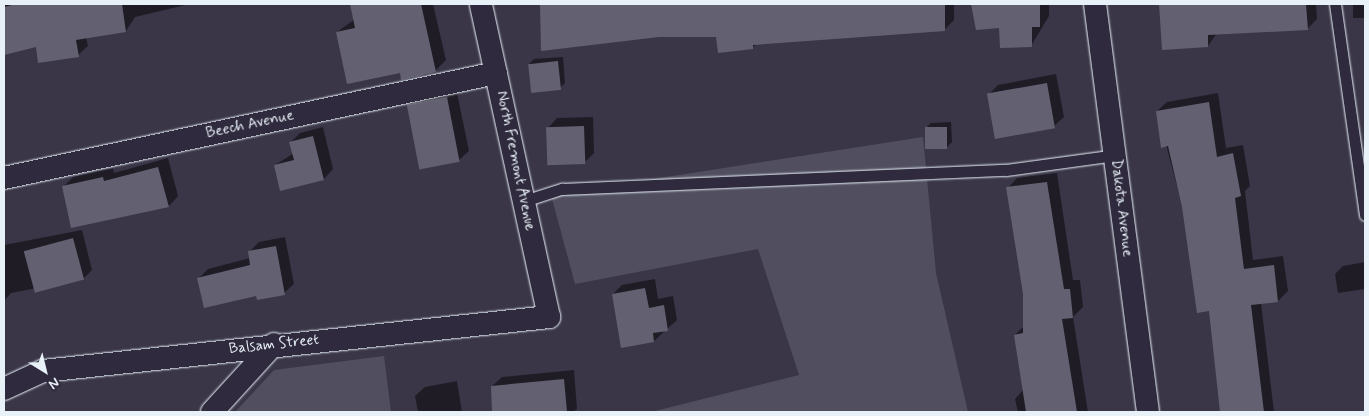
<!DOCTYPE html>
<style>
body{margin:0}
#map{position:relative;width:1369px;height:416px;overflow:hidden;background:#3a3648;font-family:Mynerve,sans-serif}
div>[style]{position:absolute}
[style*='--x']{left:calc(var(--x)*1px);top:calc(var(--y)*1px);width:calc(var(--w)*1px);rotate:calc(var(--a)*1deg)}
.green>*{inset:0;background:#504e5f}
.shadow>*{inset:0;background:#0007;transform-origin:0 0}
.building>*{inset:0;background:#636171;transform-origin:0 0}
.roads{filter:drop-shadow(0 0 1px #e8f1f8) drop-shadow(0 0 1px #e8f1f8)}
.service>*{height:11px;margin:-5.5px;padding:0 5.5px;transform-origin:5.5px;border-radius:5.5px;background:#2f2a3d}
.minor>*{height:22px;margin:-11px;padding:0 11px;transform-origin:11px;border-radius:11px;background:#2f2a3d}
span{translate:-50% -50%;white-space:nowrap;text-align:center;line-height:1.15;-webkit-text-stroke:4px #2f2a3d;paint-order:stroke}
.street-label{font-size:15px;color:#e8f1f8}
.frame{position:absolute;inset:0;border:5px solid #e8f1f8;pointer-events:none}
.north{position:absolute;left:20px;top:346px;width:50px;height:50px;-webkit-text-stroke:4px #2f2a3d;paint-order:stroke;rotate:144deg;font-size:14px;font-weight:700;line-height:20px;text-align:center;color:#e8f1f8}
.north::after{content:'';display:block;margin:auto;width:18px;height:22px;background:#e8f1f8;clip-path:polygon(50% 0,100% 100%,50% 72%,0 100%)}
</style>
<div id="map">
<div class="green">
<i style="clip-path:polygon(923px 137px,936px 273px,968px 412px,651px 412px,799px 375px,758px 249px,575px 284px,551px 195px)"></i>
<i style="clip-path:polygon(384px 356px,391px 412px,235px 412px,274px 370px)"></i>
</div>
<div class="shadow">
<i style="clip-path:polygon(4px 4px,190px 4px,135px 17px,126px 31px,86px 37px,88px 46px,78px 55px,37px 45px,4px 53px)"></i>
<i style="clip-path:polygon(351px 4px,433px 4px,446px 60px,435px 71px,401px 71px,337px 32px,355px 19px)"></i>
<i style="clip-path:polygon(541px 4px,954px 4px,954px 20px,945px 29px,758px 43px,752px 48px,717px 36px,659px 36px,542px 50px)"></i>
<i style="clip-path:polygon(972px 4px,1049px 4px,1049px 16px,1031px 46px,1000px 27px,977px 29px)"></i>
<i style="clip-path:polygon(1160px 4px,1316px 4px,1317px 19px,1307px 29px,1217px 33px,1208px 46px,1163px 49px)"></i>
<i style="left:1353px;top:4px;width:12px;height:14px"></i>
<i style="clip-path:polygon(563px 57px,565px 83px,560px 88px,529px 64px,534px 59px)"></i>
<i style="clip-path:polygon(1056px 74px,1064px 117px,1054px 126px,989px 94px,998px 85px)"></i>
<i style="clip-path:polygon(456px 88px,469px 151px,459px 160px,408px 106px,418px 96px)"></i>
<i style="clip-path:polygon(1218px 93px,1226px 148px,1243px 145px,1250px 186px,1245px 191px,1253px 260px,1283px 256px,1288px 291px,1278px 301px,1261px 303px,1274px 412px,1221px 412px,1210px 310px,1157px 111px,1167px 102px)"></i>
<i style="clip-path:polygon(593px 117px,594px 153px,584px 163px,548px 128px,557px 118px)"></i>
<i style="clip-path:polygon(951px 122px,952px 142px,947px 147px,926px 128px,931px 123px)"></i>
<i style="clip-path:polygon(323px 127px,333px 169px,324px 179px,275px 165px,294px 153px,291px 142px,300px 133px)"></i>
<i style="clip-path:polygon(168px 158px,178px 196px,169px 206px,63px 187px,73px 177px,113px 168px,114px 173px)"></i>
<i style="clip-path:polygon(1057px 173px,1073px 280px,1080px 280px,1083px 307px,1073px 317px,1088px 412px,1018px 412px,1015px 399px,1023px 390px,1015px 335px,1024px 326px,1024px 294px,1008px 188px,1017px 178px)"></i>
<i style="clip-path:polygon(82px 230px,92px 270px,83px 279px,11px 293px,4px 301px,4px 245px)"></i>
<i style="clip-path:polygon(285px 237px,294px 284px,284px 293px,257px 294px,198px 279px,208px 269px,250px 258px,249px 252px,259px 242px)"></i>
<i style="clip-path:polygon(1365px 262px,1365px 289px,1338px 293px,1335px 274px,1343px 266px)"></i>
<i style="clip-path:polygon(655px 279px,658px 299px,673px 296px,677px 320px,654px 341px,613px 294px,622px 285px)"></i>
<i style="clip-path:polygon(574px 370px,577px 409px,573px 412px,493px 412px,492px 386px,502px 377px)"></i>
<i style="clip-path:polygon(457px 381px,462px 412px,418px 412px,415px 396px,425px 387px)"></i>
</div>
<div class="building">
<i style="clip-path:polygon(16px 4px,122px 4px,126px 32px,76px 40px,79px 57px,38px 63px,36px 47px,4px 55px,4px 7px)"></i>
<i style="clip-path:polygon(350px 4px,421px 4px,436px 72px,401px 80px,400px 73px,347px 84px,336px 32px,355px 28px)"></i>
<i style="clip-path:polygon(540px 4px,945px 4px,945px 31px,753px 45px,753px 49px,718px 53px,716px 37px,659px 37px,541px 51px)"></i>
<i style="clip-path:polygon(971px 4px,1040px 4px,1040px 27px,1032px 27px,1032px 47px,1000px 48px,999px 28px,976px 30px)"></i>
<i style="clip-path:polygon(1159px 4px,1306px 4px,1308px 30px,1208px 35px,1208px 47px,1162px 50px)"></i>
<i style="left:558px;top:61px;width:29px;height:30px;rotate:84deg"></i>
<i style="left:1047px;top:83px;width:46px;height:61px;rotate:80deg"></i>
<i style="left:447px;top:97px;width:66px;height:41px;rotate:79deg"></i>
<i style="clip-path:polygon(1209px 102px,1217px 157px,1233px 153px,1241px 196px,1235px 198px,1244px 269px,1274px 265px,1278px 302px,1251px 305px,1264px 412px,1220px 412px,1209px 311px,1197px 313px,1182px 207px,1168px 146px,1161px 148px,1156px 111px)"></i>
<i style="left:584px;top:126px;width:38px;height:38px;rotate:88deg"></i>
<i style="left:925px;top:127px;width:22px;height:22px"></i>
<i style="clip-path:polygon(313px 136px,324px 180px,280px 191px,274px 165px,294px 160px,289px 142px)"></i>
<i style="clip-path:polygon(158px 167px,169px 207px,71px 228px,62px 186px,103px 177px,104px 181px)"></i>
<i style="clip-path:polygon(1047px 182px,1064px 289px,1070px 289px,1073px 318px,1062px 319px,1077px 412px,1026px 412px,1014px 335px,1023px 333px,1023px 294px,1006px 187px)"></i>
<i style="left:73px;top:238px;width:43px;height:51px;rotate:75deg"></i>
<i style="clip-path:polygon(276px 246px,285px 295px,257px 300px,256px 296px,204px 308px,197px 278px,250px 265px,248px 251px)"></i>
<i style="clip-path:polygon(645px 288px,649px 308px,664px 305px,668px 331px,653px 333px,654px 342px,621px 348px,612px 294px)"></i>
<i style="clip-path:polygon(564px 379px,567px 412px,492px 412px,491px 386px)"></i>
</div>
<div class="roads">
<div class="service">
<i style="--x:1335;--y:4;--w:213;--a:81.9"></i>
<i style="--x:524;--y:201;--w:40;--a:-18"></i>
<i style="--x:562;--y:189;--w:444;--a:-2.5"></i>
<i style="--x:1006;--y:170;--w:110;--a:-7.8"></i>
</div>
<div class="minor">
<i style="--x:1095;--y:4;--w:411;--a:82.6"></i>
<i style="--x:4;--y:178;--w:503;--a:-12.05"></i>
<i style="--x:4;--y:389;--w:43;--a:-24.8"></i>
<i style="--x:43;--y:371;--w:509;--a:-6.09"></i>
<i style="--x:549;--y:317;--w:320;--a:-102.3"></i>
<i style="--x:212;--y:412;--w:92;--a:-47.6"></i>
</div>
</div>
<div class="street-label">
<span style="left:250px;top:125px;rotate:-12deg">Beech Avenue</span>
<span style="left:515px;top:161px;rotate:78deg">North Fremont Avenue</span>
<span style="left:1121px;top:208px;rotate:83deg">Dakota Avenue</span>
<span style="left:274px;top:345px;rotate:-6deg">Balsam Street</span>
</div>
<div class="frame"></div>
<div class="north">N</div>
</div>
